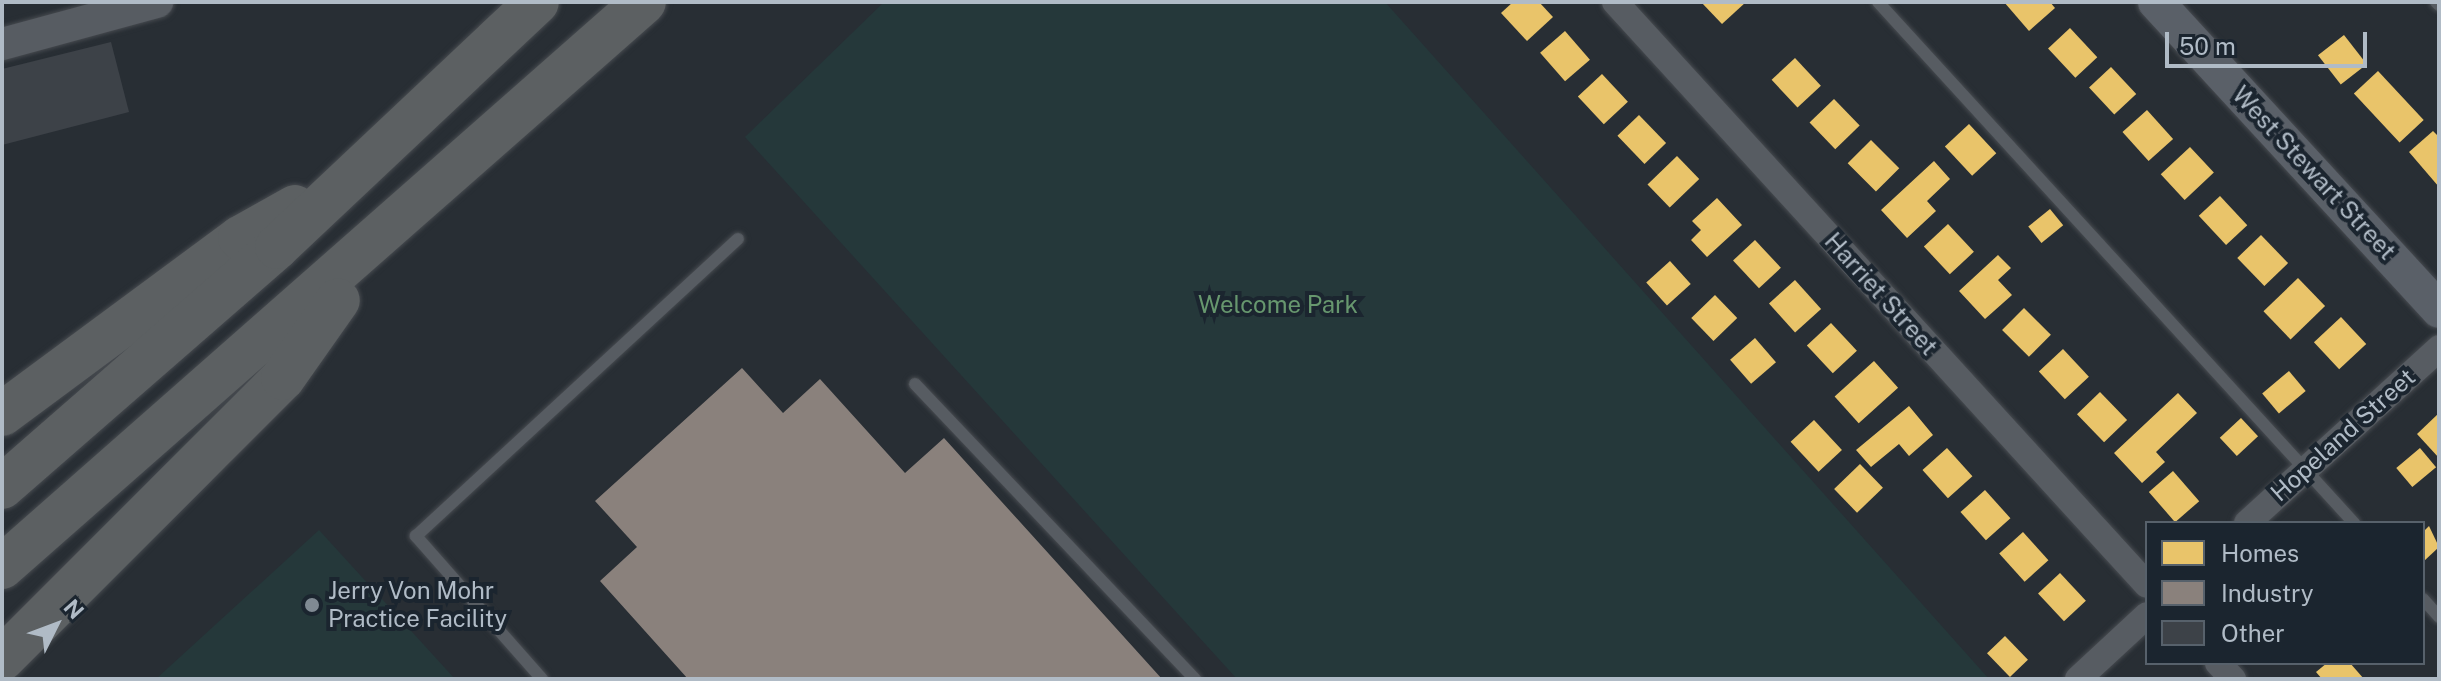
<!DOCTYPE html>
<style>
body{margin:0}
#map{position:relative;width:2441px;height:681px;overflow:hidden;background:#282e34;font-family:"Public Sans",sans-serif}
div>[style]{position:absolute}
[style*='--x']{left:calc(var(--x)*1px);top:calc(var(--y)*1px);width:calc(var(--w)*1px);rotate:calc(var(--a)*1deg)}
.green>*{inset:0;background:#25383a}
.homes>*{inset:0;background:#e9c46a;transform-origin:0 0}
.industry>*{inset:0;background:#8a817c}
.building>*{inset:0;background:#3d4248}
.roads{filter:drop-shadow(0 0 2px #464a4f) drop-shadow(0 0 2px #464a4f)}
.service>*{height:12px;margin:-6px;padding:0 6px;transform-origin:6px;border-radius:6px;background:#575c62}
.minor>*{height:26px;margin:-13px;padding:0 13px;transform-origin:13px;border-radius:13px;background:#575c62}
.tertiary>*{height:32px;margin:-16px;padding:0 16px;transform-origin:16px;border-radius:16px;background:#575c62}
.secondary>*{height:36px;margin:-18px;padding:0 18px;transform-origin:18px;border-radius:18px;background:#5a6068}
.motorway>*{height:44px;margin:-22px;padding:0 22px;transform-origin:22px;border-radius:22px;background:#5c6062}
.dots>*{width:22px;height:22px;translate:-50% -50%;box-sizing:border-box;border:4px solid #1b252f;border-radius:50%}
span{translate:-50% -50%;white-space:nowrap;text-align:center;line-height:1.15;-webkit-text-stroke:8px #1b252f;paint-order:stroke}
.street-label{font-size:24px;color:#b0bbc6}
.park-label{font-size:24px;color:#67976e}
.poi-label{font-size:24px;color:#b0bbc6}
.left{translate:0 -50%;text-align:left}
.frame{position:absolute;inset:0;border:4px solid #b0bbc6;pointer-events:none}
.legend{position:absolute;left:2145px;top:521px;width:280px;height:144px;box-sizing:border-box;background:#1b252f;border:2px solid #57616b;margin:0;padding:10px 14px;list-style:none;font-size:24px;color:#b0bbc6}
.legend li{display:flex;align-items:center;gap:16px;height:40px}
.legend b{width:40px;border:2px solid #57616b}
.north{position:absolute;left:16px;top:585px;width:80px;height:80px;-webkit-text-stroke:6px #1b252f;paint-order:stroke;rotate:48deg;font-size:22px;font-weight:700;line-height:32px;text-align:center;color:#b0bbc6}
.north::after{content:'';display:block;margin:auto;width:28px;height:36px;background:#b0bbc6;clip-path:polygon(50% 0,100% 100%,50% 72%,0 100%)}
.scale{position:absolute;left:2165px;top:32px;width:202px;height:36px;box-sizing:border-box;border:4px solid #b0bbc6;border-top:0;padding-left:10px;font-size:24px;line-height:28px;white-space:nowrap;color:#b0bbc6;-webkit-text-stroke:6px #1b252f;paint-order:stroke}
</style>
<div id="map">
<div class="green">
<i style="clip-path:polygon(884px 2px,1385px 2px,1989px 679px,1237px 679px,745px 137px)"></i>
<i style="clip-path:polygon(319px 530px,455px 679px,156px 679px)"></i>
</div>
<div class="homes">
<i style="clip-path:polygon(1513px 2px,1539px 2px,1553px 17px,1527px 41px,1501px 13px)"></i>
<i style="clip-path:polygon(1701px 2px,1746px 2px,1722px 24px)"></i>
<i style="clip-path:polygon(2004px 2px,2050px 2px,2055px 8px,2029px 31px)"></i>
<i style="left:2070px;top:28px;width:40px;height:30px;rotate:47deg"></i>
<i style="left:1565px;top:31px;width:38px;height:33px;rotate:49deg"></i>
<i style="left:2344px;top:35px;width:37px;height:33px;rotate:52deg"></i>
<i style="left:1795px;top:58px;width:38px;height:32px;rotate:47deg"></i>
<i style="left:2111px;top:67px;width:37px;height:30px;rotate:47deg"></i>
<i style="left:2378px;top:71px;width:67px;height:33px;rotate:47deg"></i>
<i style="left:1602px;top:74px;width:38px;height:33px;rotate:47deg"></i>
<i style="left:1834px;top:99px;width:37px;height:34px;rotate:46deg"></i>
<i style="left:2147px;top:110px;width:39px;height:33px;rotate:48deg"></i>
<i style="left:1639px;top:115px;width:39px;height:30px;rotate:46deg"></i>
<i style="left:1969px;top:124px;width:40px;height:33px;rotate:47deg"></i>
<i style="clip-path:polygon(2433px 131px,2439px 137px,2439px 187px,2409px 152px)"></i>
<i style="left:1871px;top:140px;width:40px;height:33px;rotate:45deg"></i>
<i style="left:2190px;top:147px;width:35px;height:40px;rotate:47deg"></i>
<i style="left:1677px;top:156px;width:32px;height:41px;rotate:46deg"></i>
<i style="clip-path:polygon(1934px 161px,1950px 179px,1927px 201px,1936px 211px,1907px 238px,1881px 210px)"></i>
<i style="left:2220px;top:196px;width:40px;height:29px;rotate:47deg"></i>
<i style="clip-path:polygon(1717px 198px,1742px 225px,1707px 257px,1691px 240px,1701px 230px,1692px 221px)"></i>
<i style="left:2050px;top:209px;width:21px;height:28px;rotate:51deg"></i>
<i style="left:1948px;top:224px;width:38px;height:33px;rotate:47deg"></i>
<i style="left:2261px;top:235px;width:39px;height:33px;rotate:46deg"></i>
<i style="left:1755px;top:240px;width:38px;height:30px;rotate:47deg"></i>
<i style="clip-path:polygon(1998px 255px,2011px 268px,1998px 280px,2012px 295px,1985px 319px,1959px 291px)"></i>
<i style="left:1670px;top:261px;width:31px;height:32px;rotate:48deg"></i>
<i style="left:2298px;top:278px;width:39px;height:48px;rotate:46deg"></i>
<i style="left:1795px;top:280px;width:39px;height:35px;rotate:48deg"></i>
<i style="left:1715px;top:295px;width:32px;height:33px;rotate:46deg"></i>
<i style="left:2024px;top:308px;width:38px;height:31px;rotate:45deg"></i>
<i style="left:2341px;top:317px;width:37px;height:37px;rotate:47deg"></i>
<i style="left:1831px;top:323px;width:38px;height:33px;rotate:47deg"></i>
<i style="left:1755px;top:338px;width:32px;height:33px;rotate:49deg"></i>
<i style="left:2063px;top:349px;width:38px;height:33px;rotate:47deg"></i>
<i style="left:1874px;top:361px;width:36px;height:53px;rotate:48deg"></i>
<i style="left:2289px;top:371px;width:26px;height:35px;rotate:50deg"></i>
<i style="left:2100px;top:392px;width:39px;height:32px;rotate:46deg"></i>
<i style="clip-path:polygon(2178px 393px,2197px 413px,2156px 452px,2165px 462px,2142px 483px,2114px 453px)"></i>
<i style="clip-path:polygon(1909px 406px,1933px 435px,1909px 456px,1899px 444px,1871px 467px,1856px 450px)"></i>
<i style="clip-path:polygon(2439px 413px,2439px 458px,2417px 434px)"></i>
<i style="left:2241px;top:418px;width:25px;height:29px;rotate:47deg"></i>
<i style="left:1814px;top:420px;width:41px;height:32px;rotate:47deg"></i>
<i style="left:1947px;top:448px;width:38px;height:33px;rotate:48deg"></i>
<i style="left:2420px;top:448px;width:25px;height:31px;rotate:50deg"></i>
<i style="left:1860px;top:464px;width:33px;height:36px;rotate:46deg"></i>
<i style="left:2173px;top:471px;width:40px;height:32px;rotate:49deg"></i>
<i style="left:1985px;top:490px;width:38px;height:33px;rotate:48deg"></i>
<i style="clip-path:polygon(2429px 526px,2439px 547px,2423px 562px,2423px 532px)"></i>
<i style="left:2023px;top:532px;width:38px;height:32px;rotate:48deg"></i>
<i style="left:2060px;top:573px;width:38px;height:30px;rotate:47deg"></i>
<i style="left:2005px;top:636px;width:33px;height:25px;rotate:46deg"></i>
<i style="clip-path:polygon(2327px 663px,2350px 663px,2364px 679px,2322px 679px,2316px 672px)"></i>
</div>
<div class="industry">
<i style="clip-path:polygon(742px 368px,783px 413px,820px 379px,905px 473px,944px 438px,1162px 679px,688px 679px,600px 581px,637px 547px,595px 501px)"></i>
</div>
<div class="building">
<i style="clip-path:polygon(111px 42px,129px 112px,2px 145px,2px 69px)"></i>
</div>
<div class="roads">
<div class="service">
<i style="--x:1878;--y:2;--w:706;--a:47.58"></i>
<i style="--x:2436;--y:2;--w:4;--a:45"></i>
<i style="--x:915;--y:384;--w:407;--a:46.5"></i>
<i style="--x:2423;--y:599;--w:24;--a:48"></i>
<i style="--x:542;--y:679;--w:191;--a:-131.4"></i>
<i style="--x:416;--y:536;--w:438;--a:-42.7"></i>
</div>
<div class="minor">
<i style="--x:1615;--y:2;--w:789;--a:47.62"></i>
<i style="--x:2247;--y:523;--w:260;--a:-42.3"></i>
<i style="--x:2218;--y:663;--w:22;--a:47"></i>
<i style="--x:2078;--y:679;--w:94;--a:-42.8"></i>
</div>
<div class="tertiary">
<i style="--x:2;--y:44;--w:161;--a:-15.2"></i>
</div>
<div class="secondary">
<i style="--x:2156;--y:2;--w:418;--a:47.4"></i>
</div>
<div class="motorway">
<i style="--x:2;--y:414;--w:296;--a:-36.5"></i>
<i style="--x:240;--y:238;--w:63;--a:-29.4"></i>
<i style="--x:2;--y:487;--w:365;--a:-41.1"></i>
<i style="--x:277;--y:247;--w:357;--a:-43.3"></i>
<i style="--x:2;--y:567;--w:855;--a:-41.35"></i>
<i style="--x:2;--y:659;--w:397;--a:-45"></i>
<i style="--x:283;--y:378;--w:95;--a:-54.8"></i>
</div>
</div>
<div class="dots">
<i style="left:312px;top:605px;background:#808a93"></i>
</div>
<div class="street-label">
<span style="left:2314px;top:173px;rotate:47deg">West Stewart Street</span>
<span style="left:1881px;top:294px;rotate:48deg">Harriet Street</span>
<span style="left:2343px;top:435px;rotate:-42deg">Hopeland Street</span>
</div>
<div class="park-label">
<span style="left:1278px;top:305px">Welcome Park</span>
</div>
<div class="poi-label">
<span class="left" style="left:328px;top:605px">Jerry Von Mohr<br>Practice Facility</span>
</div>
<div class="frame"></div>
<ul class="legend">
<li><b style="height:22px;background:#e9c46a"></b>Homes</li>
<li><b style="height:22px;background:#8a817c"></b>Industry</li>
<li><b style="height:22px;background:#3d4248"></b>Other</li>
</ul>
<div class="north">N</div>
<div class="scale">50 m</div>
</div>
